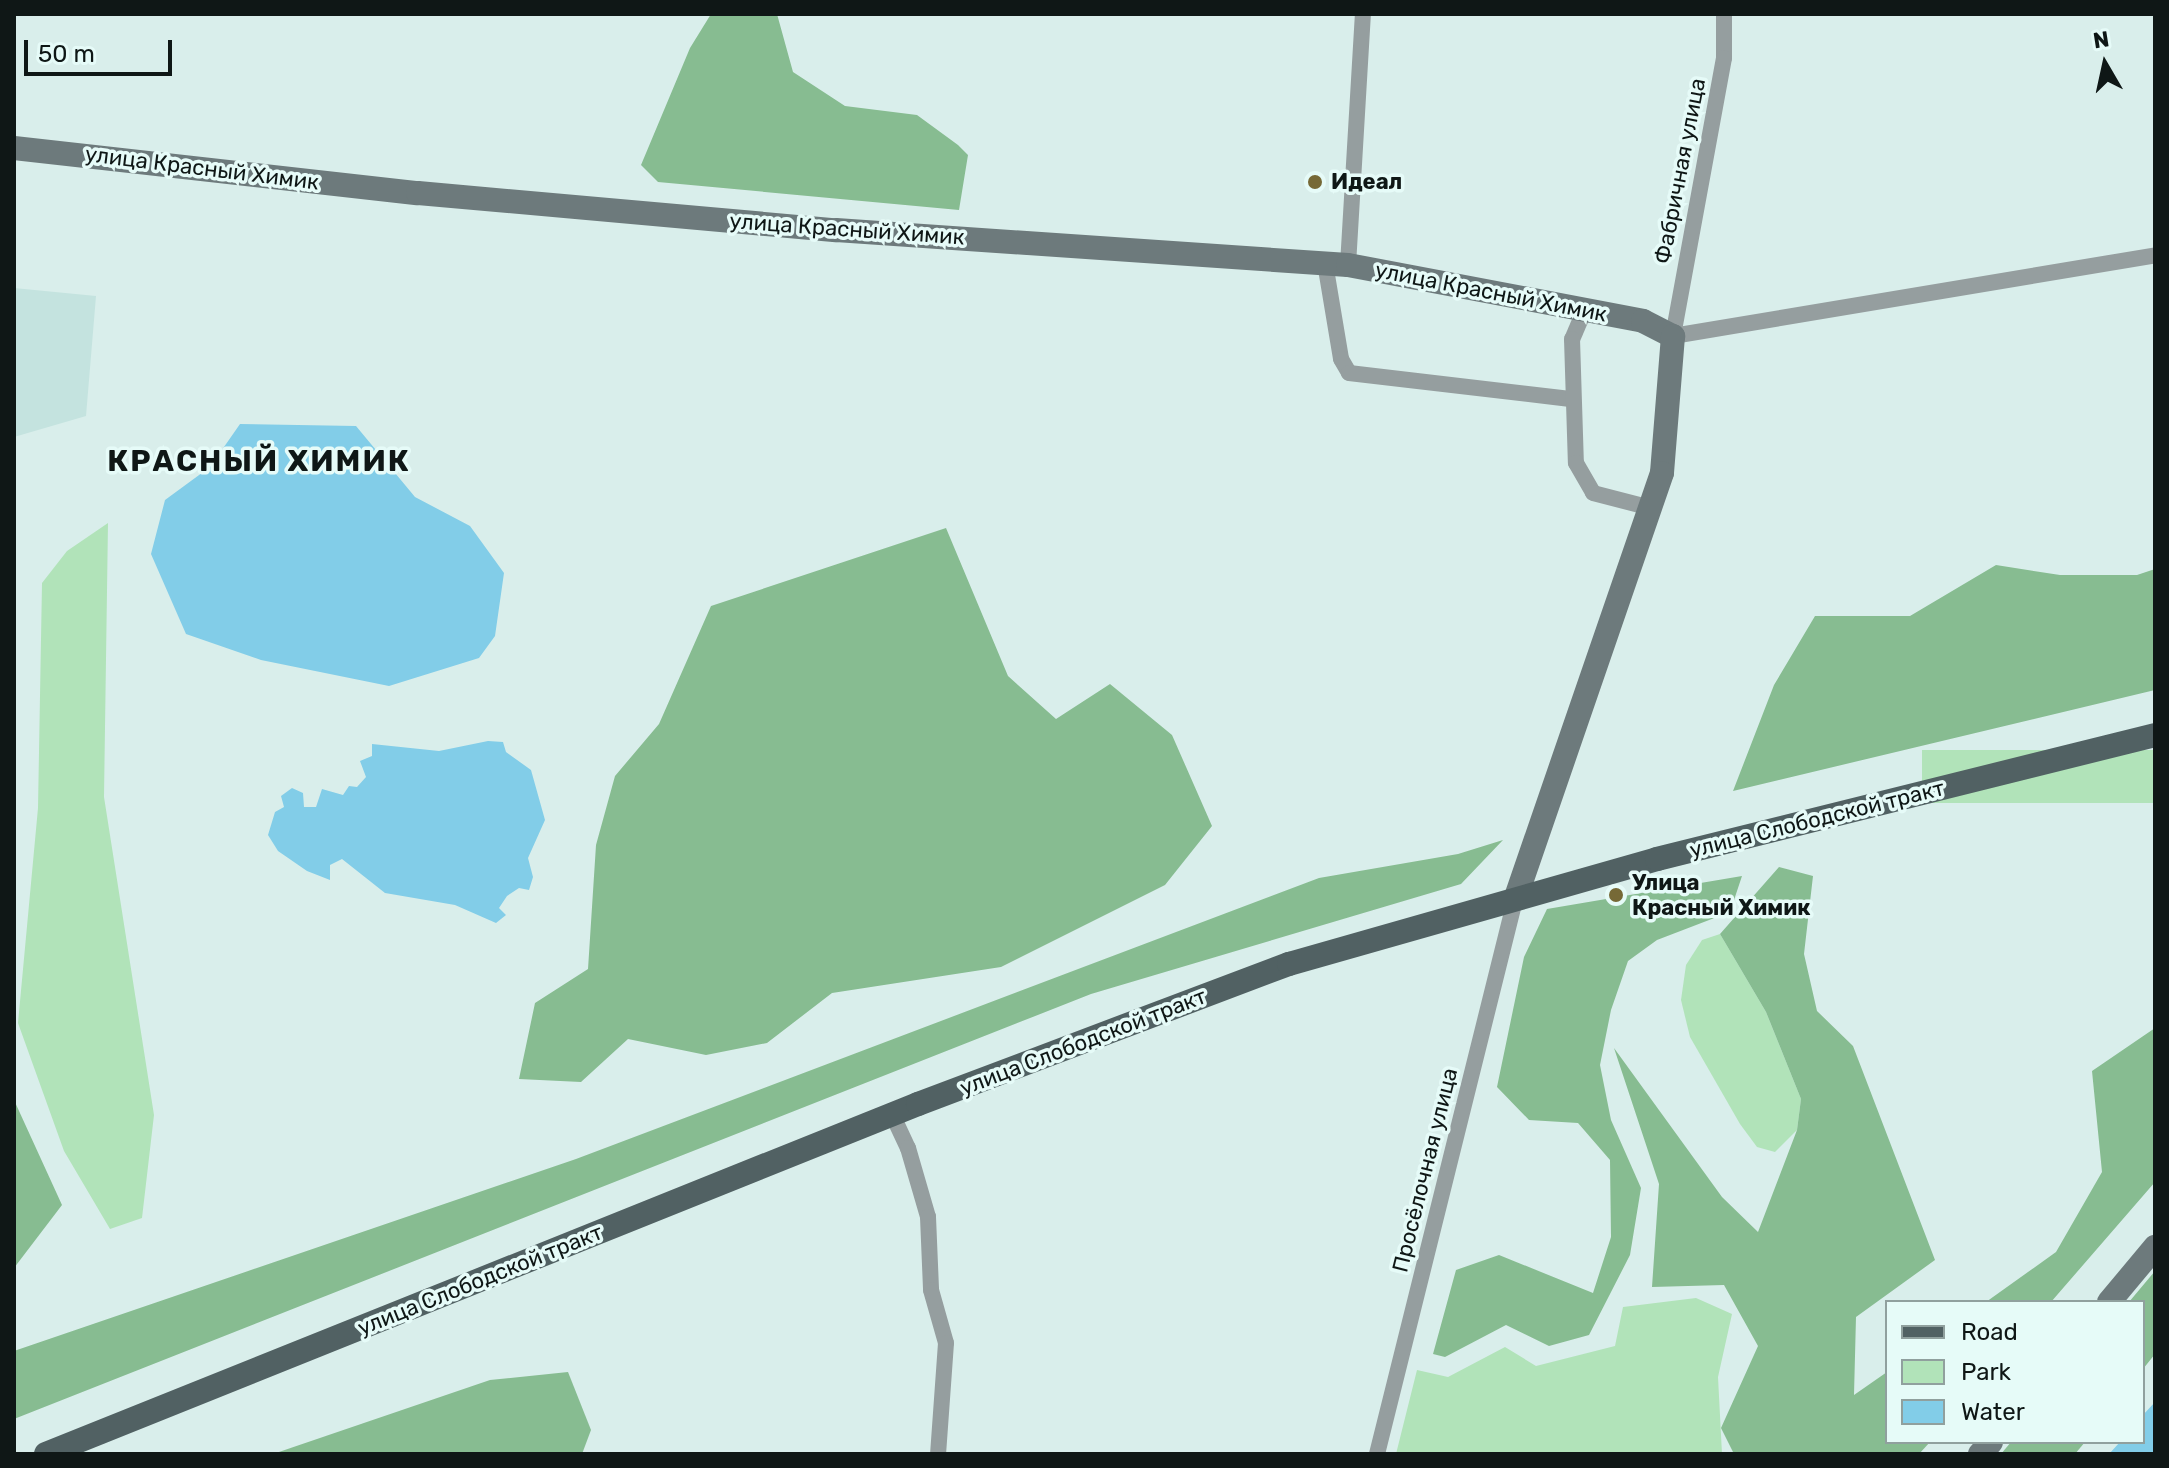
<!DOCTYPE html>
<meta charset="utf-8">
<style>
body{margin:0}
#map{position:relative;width:2169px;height:1468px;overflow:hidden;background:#d9eeeb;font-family:Rubik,sans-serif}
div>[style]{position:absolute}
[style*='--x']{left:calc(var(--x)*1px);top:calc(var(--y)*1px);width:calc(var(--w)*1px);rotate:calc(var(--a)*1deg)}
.built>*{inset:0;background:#c4e3df}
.green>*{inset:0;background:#b1e3b9;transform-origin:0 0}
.forest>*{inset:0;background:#87bc91}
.water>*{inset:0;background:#82cde8}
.street>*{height:16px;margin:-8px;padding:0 8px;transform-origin:8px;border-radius:8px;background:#959e9f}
.secondary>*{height:24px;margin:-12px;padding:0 12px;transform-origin:12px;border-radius:12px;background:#6d7a7c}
.primary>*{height:24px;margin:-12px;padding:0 12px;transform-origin:12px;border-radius:12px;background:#516163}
.dots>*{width:22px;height:22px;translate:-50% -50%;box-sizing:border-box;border:4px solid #e6fbf8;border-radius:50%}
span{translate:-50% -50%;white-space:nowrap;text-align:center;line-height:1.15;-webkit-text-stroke:7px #e6fbf8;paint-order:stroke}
.street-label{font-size:22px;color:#0f1716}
.poi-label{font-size:22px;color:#0f1716;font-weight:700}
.left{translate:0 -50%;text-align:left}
.district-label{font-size:30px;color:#0f1716;font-weight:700;letter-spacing:2px}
.frame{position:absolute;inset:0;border:16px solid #0f1716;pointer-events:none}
.legend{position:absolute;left:1885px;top:1300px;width:260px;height:144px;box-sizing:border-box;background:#e6fbf8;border:2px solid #90a09e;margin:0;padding:10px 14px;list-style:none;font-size:24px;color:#0f1716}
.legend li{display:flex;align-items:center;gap:16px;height:40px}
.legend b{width:40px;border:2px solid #90a09e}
.north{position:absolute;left:2065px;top:24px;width:80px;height:80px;-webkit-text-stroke:6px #e6fbf8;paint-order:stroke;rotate:351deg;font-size:22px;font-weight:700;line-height:32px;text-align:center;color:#0f1716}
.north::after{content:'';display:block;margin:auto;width:28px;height:36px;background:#0f1716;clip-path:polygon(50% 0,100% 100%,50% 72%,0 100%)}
.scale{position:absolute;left:24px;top:40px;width:148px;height:36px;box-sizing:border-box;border:4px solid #0f1716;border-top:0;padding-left:10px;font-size:24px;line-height:28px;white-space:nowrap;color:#0f1716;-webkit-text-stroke:6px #e6fbf8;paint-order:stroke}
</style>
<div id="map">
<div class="built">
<i style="clip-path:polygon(14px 288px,96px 296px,86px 416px,14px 437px)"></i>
</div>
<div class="green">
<i style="clip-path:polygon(108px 523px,104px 797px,154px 1115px,142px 1218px,110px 1229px,64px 1151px,18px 1023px,38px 808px,42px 583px,67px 551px)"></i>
<i style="left:2155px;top:750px;width:53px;height:233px;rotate:90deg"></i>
<i style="clip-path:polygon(1720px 934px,1766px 1012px,1801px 1099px,1797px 1130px,1775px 1152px,1757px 1147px,1740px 1124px,1690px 1037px,1681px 1000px,1686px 965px,1702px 940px)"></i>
<i style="clip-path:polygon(1696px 1298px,1732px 1314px,1718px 1377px,1722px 1454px,1396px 1454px,1417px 1370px,1448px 1377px,1505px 1347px,1536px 1366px,1615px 1346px,1623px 1307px)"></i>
</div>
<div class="forest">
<i style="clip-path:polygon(711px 14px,777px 14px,793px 72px,845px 106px,917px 115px,958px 145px,968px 155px,959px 210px,658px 182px,641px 165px,690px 48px)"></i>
<i style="clip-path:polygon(946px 528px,1008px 676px,1056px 719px,1110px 684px,1172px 735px,1212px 826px,1165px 885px,1001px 967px,832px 993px,767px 1043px,706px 1055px,628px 1039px,581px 1082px,519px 1079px,535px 1003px,588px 969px,596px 845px,615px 776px,659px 724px,711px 606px)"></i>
<i style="clip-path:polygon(1996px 565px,2060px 575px,2137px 575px,2155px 569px,2155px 690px,1733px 791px,1774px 685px,1815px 616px,1910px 616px)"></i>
<i style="clip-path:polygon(1503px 840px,1461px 884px,1091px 994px,14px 1419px,14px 1351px,576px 1159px,1319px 878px,1458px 854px)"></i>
<i style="clip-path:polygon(1779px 867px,1813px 876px,1804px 954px,1817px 1011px,1853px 1046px,1935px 1260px,1856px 1317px,1854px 1395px,1887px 1372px,1887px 1442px,1930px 1442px,1919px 1454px,1734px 1454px,1721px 1428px,1758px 1346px,1724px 1285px,1652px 1287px,1659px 1184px,1614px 1048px,1722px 1197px,1758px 1232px,1797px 1130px,1801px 1099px,1766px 1012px,1720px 934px)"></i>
<i style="clip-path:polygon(1742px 876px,1730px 912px,1657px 940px,1628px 961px,1611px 1010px,1600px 1065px,1611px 1120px,1641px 1188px,1630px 1255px,1589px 1335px,1549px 1346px,1506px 1325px,1445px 1357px,1433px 1354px,1456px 1270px,1499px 1255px,1593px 1293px,1611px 1237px,1610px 1160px,1578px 1123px,1529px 1120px,1497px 1087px,1524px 957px,1547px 909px)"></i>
<i style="clip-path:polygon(2155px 1028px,2155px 1182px,2051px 1302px,1986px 1302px,2056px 1252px,2102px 1172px,2092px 1071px)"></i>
<i style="clip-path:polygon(14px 1100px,62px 1205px,14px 1268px,16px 1208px)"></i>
<i style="clip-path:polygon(2155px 1271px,2155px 1354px,2143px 1369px,2143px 1302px,2129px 1302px)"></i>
<i style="clip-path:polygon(568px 1372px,591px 1430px,582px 1454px,273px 1454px,490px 1380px)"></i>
<i style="clip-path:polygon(2011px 1442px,2085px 1442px,2075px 1454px,2001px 1454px)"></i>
</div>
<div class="water">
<i style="clip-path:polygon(240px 424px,356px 426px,415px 497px,470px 526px,504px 573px,495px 636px,479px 658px,389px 686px,261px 660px,186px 634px,151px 554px,165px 500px,210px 467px)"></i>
<i style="clip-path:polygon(488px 741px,503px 742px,506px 752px,531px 770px,545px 820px,528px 858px,533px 877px,529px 890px,519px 888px,507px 896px,499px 908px,506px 915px,496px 923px,455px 905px,385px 893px,342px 859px,330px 865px,330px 880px,307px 871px,278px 851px,268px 835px,275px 812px,284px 807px,281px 796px,292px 788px,303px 793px,304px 807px,316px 807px,322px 789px,343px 795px,349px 786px,357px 787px,366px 777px,360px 761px,372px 756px,372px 744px,439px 751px)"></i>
<i style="clip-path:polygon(2155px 1402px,2155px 1454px,2109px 1454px,2120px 1442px,2143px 1442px,2143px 1415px)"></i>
</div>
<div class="street">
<i style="--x:1724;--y:14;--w:44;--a:90"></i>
<i style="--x:1724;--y:58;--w:283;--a:100.4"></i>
<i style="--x:1673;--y:336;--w:489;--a:-9.5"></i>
<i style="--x:1325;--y:263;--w:97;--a:80.5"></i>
<i style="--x:1341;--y:359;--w:16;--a:60"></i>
<i style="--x:1349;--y:373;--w:225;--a:6.7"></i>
<i style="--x:1348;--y:265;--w:251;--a:-86.6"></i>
<i style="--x:1585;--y:309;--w:33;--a:113"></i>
<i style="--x:1572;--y:339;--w:124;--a:88.2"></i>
<i style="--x:1576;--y:463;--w:34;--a:60"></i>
<i style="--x:1593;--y:493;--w:60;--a:14.5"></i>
<i style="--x:892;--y:1114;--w:38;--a:65"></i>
<i style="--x:908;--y:1148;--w:72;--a:73.8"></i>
<i style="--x:928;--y:1217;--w:73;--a:87.6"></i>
<i style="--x:931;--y:1290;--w:55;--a:74.2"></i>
<i style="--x:946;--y:1343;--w:111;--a:94.1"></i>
<i style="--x:1377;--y:1454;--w:575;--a:-76.01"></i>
</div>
<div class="secondary">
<i style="--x:14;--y:148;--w:406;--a:6.4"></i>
<i style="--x:418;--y:193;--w:420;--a:5.1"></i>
<i style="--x:836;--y:230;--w:513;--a:3.91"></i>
<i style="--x:1348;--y:265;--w:300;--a:10.7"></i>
<i style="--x:1643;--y:321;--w:34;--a:27"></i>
<i style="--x:1673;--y:336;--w:137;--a:94.6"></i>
<i style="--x:1662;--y:473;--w:447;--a:109"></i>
<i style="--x:2109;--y:1302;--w:72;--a:-50.1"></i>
<i style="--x:1980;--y:1454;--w:16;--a:-47"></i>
</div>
<div class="primary">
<i style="--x:46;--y:1454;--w:940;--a:-21.87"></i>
<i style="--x:918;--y:1104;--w:397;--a:-20.7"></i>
<i style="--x:1289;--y:964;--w:383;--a:-15.9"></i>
<i style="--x:1657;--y:859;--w:513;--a:-13.98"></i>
</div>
<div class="dots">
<i style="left:1315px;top:182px;background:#766936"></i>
<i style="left:1616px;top:895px;background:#766936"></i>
</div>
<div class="street-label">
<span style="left:202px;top:168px;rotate:7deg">улица Красный Химик</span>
<span style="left:1680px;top:171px;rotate:-79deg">Фабричная улица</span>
<span style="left:847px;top:229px;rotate:4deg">улица Красный Химик</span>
<span style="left:1491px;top:292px;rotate:11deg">улица Красный Химик</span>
<span style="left:1817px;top:819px;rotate:-14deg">улица Слободской тракт</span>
<span style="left:1083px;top:1042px;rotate:-21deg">улица Слободской тракт</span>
<span style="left:1425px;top:1170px;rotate:-76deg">Просёлочная улица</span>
<span style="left:480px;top:1280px;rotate:-22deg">улица Слободской тракт</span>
</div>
<div class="poi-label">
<span class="left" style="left:1331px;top:182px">Идеал</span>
<span class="left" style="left:1632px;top:895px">Улица<br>Красный Химик</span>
</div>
<div class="district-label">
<span style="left:259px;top:461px">КРАСНЫЙ ХИМИК</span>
</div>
<div class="frame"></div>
<ul class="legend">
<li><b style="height:10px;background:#516163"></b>Road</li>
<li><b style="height:22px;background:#b1e3b9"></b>Park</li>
<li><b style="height:22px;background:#82cde8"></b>Water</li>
</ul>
<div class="north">N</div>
<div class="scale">50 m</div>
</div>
